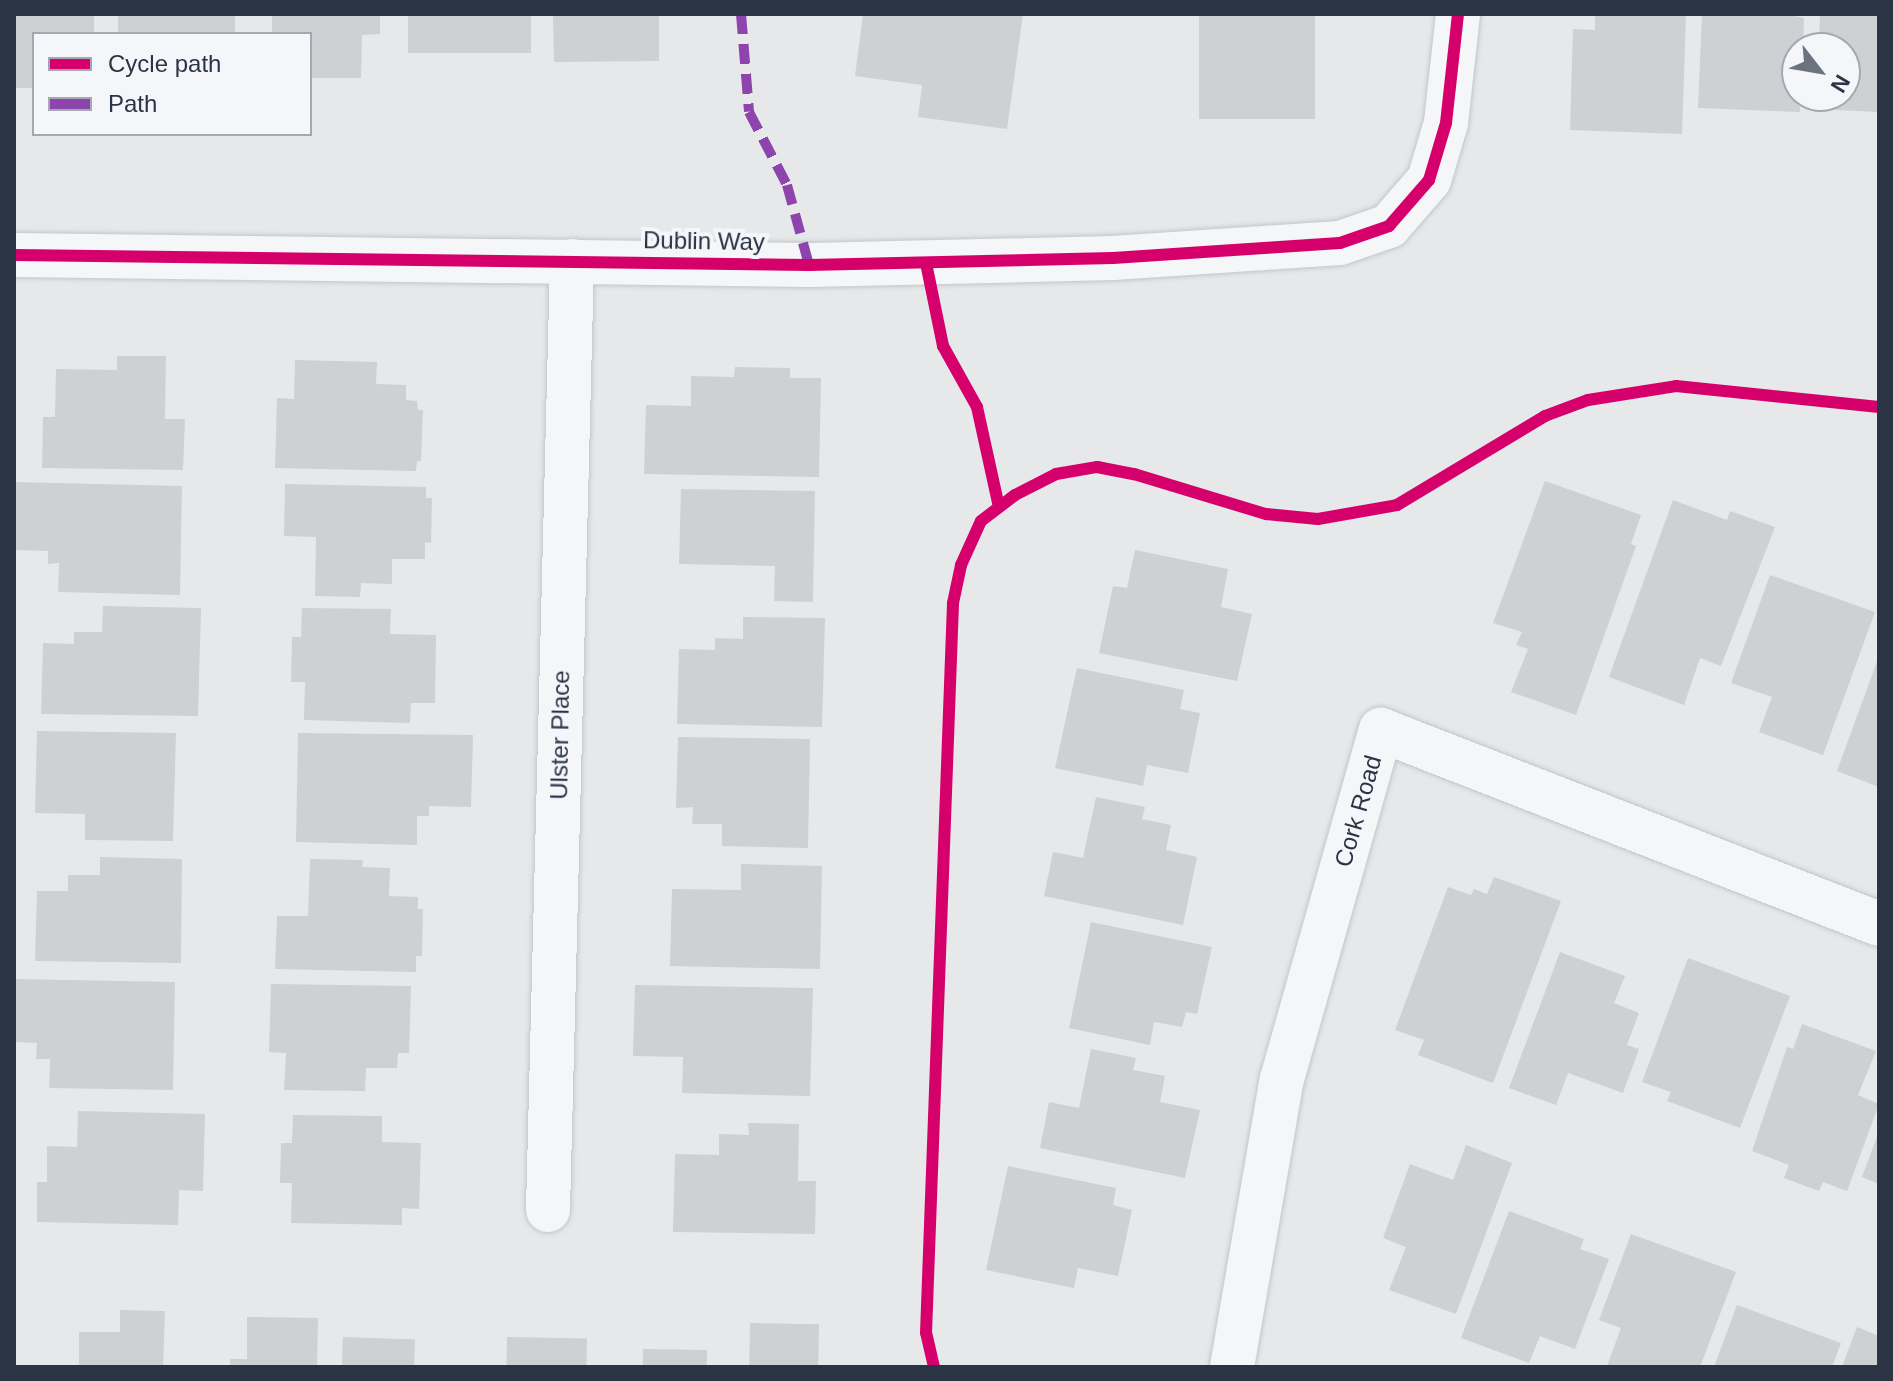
<!DOCTYPE html>
<style>
body{margin:0}
#map{position:relative;width:1893px;height:1381px;overflow:hidden;background:#e6e8ea;font-family:Helvetica,sans-serif}
div>[style]{position:absolute}
[style*='--x']{left:calc(var(--x)*1px);top:calc(var(--y)*1px);width:calc(var(--w)*1px);rotate:calc(var(--a)*1deg)}
.building>*{inset:0;background:#ced0d3;transform-origin:0 0}
.roads{filter:drop-shadow(0 0 2px #c4c6c8) drop-shadow(0 0 2px #c4c6c8)}
.minor>*{height:44px;margin:-22px;padding:0 22px;transform-origin:22px;border-radius:22px;background:#f5f6f7}
.quiet>*{height:10px;margin-top:-5px;transform-origin:0;background:repeating-linear-gradient(90deg,#8e44ad 0 20px,transparent 0 30px)}
.cycleway>*{height:12px;margin:-6px;padding:0 6px;transform-origin:6px;border-radius:6px;background:#d6006c}
span{translate:-50% -50%;white-space:nowrap;text-align:center;line-height:1.15;-webkit-text-stroke:8px #f4f6f9;paint-order:stroke}
.street-label{font-size:24px;color:#2b3445}
.frame{position:absolute;inset:0;border:16px solid #2b3445;pointer-events:none}
.legend{position:absolute;left:32px;top:32px;width:280px;height:104px;box-sizing:border-box;background:#f4f6f9;border:2px solid #a4a8b1;margin:0;padding:10px 14px;list-style:none;font-size:24px;color:#2b3445}
.legend li{display:flex;align-items:center;gap:16px;height:40px}
.legend b{width:40px;border:2px solid #a4a8b1}
.north{position:absolute;left:1781px;top:32px;width:80px;height:80px;box-sizing:border-box;background:#f4f6f9;border:2px solid #a4a8b1;border-radius:50%;rotate:121deg;font-size:22px;font-weight:700;line-height:32px;text-align:center;color:#2b3445}
.north::after{content:'';display:block;margin:auto;width:28px;height:36px;background:#6c737f;clip-path:polygon(50% 0,100% 100%,50% 72%,0 100%)}
</style>
<div id="map">
<div class="building">
<i style="clip-path:polygon(14px 14px,94px 14px,94px 34px,34px 34px,34px 88px,14px 88px)"></i>
<i style="left:118px;top:14px;width:117px;height:20px"></i>
<i style="clip-path:polygon(272px 14px,380px 14px,380px 34px,362px 35px,361px 78px,310px 78px,310px 34px,272px 34px)"></i>
<i style="left:408px;top:14px;width:123px;height:39px"></i>
<i style="clip-path:polygon(553px 14px,663px 14px,659px 17px,659px 61px,554px 62px)"></i>
<i style="clip-path:polygon(863px 14px,1023px 14px,1007px 129px,918px 117px,922px 85px,855px 76px)"></i>
<i style="left:1199px;top:14px;width:116px;height:105px"></i>
<i style="clip-path:polygon(1595px 14px,1686px 14px,1682px 134px,1570px 130px,1573px 29px,1595px 30px)"></i>
<i style="clip-path:polygon(1702px 14px,1783px 14px,1804px 18px,1803px 48px,1797px 48px,1800px 112px,1698px 108px)"></i>
<i style="clip-path:polygon(1820px 14px,1879px 14px,1879px 112px,1816px 109px,1817px 96px,1845px 96px,1845px 48px,1819px 48px)"></i>
<i style="clip-path:polygon(117px 356px,166px 356px,165px 419px,185px 419px,183px 470px,42px 468px,43px 417px,55px 417px,56px 369px,117px 370px)"></i>
<i style="clip-path:polygon(295px 360px,377px 362px,376px 384px,406px 385px,406px 400px,417px 401px,418px 410px,423px 410px,421px 461px,417px 461px,416px 471px,275px 468px,277px 398px,294px 399px)"></i>
<i style="clip-path:polygon(735px 367px,790px 368px,790px 378px,821px 378px,819px 477px,644px 474px,646px 405px,691px 406px,691px 376px,734px 377px)"></i>
<i style="clip-path:polygon(1545px 481px,1641px 515px,1631px 544px,1636px 546px,1576px 715px,1511px 692px,1528px 649px,1516px 645px,1522px 632px,1493px 623px)"></i>
<i style="clip-path:polygon(14px 482px,182px 486px,180px 595px,58px 592px,59px 563px,48px 564px,48px 551px,14px 550px)"></i>
<i style="clip-path:polygon(285px 484px,426px 487px,426px 498px,432px 498px,431px 543px,425px 542px,425px 559px,392px 559px,392px 584px,361px 583px,360px 597px,315px 596px,316px 537px,284px 536px)"></i>
<i style="clip-path:polygon(681px 489px,815px 491px,813px 602px,774px 601px,775px 566px,679px 564px)"></i>
<i style="clip-path:polygon(1673px 500px,1727px 520px,1730px 511px,1775px 527px,1721px 666px,1700px 658px,1684px 705px,1609px 677px)"></i>
<i style="clip-path:polygon(1135px 550px,1228px 569px,1221px 607px,1252px 614px,1237px 681px,1099px 653px,1113px 586px,1127px 588px)"></i>
<i style="clip-path:polygon(1770px 575px,1875px 612px,1823px 755px,1759px 732px,1772px 697px,1731px 683px)"></i>
<i style="clip-path:polygon(103px 606px,201px 608px,198px 716px,41px 714px,43px 643px,74px 644px,74px 632px,102px 632px)"></i>
<i style="clip-path:polygon(302px 608px,391px 609px,390px 634px,436px 635px,435px 703px,411px 703px,410px 723px,304px 720px,305px 682px,291px 682px,292px 637px,301px 637px)"></i>
<i style="clip-path:polygon(743px 617px,825px 618px,822px 727px,677px 724px,679px 649px,715px 650px,715px 638px,743px 639px)"></i>
<i style="clip-path:polygon(1879px 656px,1879px 787px,1837px 771px)"></i>
<i style="clip-path:polygon(1077px 668px,1184px 690px,1180px 709px,1200px 713px,1188px 773px,1147px 765px,1143px 786px,1055px 768px)"></i>
<i style="clip-path:polygon(37px 731px,176px 733px,173px 841px,85px 840px,85px 814px,35px 813px)"></i>
<i style="clip-path:polygon(298px 733px,473px 735px,471px 807px,429px 806px,429px 816px,417px 816px,417px 845px,296px 842px)"></i>
<i style="clip-path:polygon(678px 737px,810px 739px,808px 848px,722px 846px,722px 824px,692px 824px,693px 807px,676px 808px)"></i>
<i style="clip-path:polygon(1096px 797px,1145px 807px,1142px 819px,1171px 825px,1166px 850px,1197px 857px,1183px 925px,1044px 896px,1053px 852px,1083px 858px)"></i>
<i style="clip-path:polygon(100px 857px,182px 859px,181px 963px,35px 961px,37px 891px,68px 891px,68px 875px,100px 875px)"></i>
<i style="clip-path:polygon(310px 859px,363px 860px,362px 867px,390px 868px,389px 896px,418px 897px,418px 909px,423px 909px,422px 956px,416px 956px,416px 972px,275px 969px,277px 916px,308px 916px)"></i>
<i style="clip-path:polygon(741px 864px,822px 866px,820px 969px,670px 966px,672px 889px,741px 890px)"></i>
<i style="clip-path:polygon(1494px 877px,1561px 901px,1493px 1083px,1418px 1055px,1424px 1040px,1395px 1030px,1448px 887px,1471px 895px,1474px 889px,1487px 894px)"></i>
<i style="clip-path:polygon(1091px 922px,1212px 947px,1197px 1014px,1186px 1012px,1182px 1027px,1154px 1022px,1150px 1045px,1069px 1028px)"></i>
<i style="clip-path:polygon(1560px 952px,1625px 976px,1614px 1003px,1639px 1013px,1627px 1045px,1639px 1049px,1623px 1093px,1568px 1073px,1556px 1105px,1509px 1088px)"></i>
<i style="clip-path:polygon(1688px 958px,1790px 996px,1740px 1128px,1667px 1101px,1671px 1092px,1642px 1082px)"></i>
<i style="clip-path:polygon(14px 979px,175px 982px,173px 1090px,49px 1088px,50px 1059px,36px 1059px,37px 1043px,14px 1042px)"></i>
<i style="clip-path:polygon(271px 984px,411px 986px,409px 1053px,398px 1053px,397px 1068px,366px 1068px,365px 1091px,284px 1090px,286px 1053px,269px 1052px)"></i>
<i style="clip-path:polygon(635px 985px,813px 988px,810px 1096px,682px 1093px,683px 1057px,633px 1056px)"></i>
<i style="clip-path:polygon(1802px 1024px,1876px 1051px,1858px 1095px,1879px 1104px,1847px 1191px,1823px 1182px,1819px 1191px,1784px 1178px,1789px 1165px,1752px 1151px,1787px 1047px,1793px 1049px)"></i>
<i style="clip-path:polygon(1091px 1049px,1136px 1058px,1133px 1070px,1165px 1076px,1160px 1102px,1200px 1110px,1185px 1178px,1040px 1148px,1049px 1102px,1079px 1108px)"></i>
<i style="clip-path:polygon(78px 1111px,205px 1114px,203px 1191px,179px 1190px,178px 1225px,37px 1222px,37px 1182px,47px 1182px,47px 1146px,77px 1147px)"></i>
<i style="clip-path:polygon(293px 1115px,382px 1116px,382px 1142px,421px 1143px,419px 1209px,402px 1208px,402px 1225px,291px 1223px,292px 1183px,280px 1183px,281px 1143px,292px 1143px)"></i>
<i style="clip-path:polygon(748px 1123px,799px 1124px,798px 1181px,816px 1181px,815px 1234px,673px 1232px,675px 1154px,719px 1155px,719px 1134px,749px 1135px)"></i>
<i style="clip-path:polygon(1879px 1131px,1879px 1184px,1862px 1177px)"></i>
<i style="clip-path:polygon(1466px 1145px,1512px 1163px,1456px 1314px,1389px 1290px,1406px 1247px,1383px 1238px,1410px 1164px,1453px 1180px)"></i>
<i style="clip-path:polygon(1008px 1166px,1116px 1188px,1113px 1205px,1132px 1210px,1118px 1276px,1078px 1268px,1074px 1288px,986px 1270px)"></i>
<i style="clip-path:polygon(1509px 1211px,1584px 1239px,1580px 1249px,1609px 1259px,1575px 1349px,1540px 1336px,1529px 1363px,1461px 1338px)"></i>
<i style="clip-path:polygon(1631px 1234px,1736px 1272px,1700px 1367px,1607px 1366px,1621px 1328px,1599px 1320px)"></i>
<i style="clip-path:polygon(1737px 1305px,1841px 1343px,1832px 1367px,1714px 1367px)"></i>
<i style="clip-path:polygon(120px 1310px,165px 1311px,163px 1367px,79px 1367px,79px 1332px,120px 1332px)"></i>
<i style="clip-path:polygon(247px 1317px,318px 1318px,317px 1367px,230px 1367px,230px 1359px,247px 1359px)"></i>
<i style="left:750px;top:1323px;width:69px;height:44px;rotate:1deg"></i>
<i style="clip-path:polygon(1857px 1327px,1879px 1336px,1879px 1367px,1842px 1367px)"></i>
<i style="left:343px;top:1337px;width:72px;height:30px;rotate:2deg"></i>
<i style="left:507px;top:1337px;width:80px;height:30px;rotate:1deg"></i>
<i style="left:643px;top:1349px;width:64px;height:18px;rotate:1deg"></i>
</div>
<div class="roads">
<div class="minor">
<i style="--x:14;--y:255;--w:795;--a:0.72"></i>
<i style="--x:809;--y:265;--w:304;--a:-1.3"></i>
<i style="--x:1113;--y:258;--w:227;--a:-3.8"></i>
<i style="--x:1340;--y:243;--w:52;--a:-19.1"></i>
<i style="--x:1389;--y:226;--w:61;--a:-49"></i>
<i style="--x:1429;--y:180;--w:59;--a:-73.4"></i>
<i style="--x:1446;--y:123;--w:110;--a:-83.7"></i>
<i style="--x:548;--y:1210;--w:949;--a:-88.55"></i>
<i style="--x:1232;--y:1367;--w:292;--a:-80.2"></i>
<i style="--x:1282;--y:1079;--w:363;--a:-74.2"></i>
<i style="--x:1381;--y:730;--w:534;--a:21.28"></i>
</div>
</div>
<div class="quiet">
<i style="--x:741;--y:14;--w:98;--a:85.3"></i>
<i style="--x:749;--y:112;--w:82;--a:62.5"></i>
<i style="--x:787;--y:185;--w:83;--a:74.6"></i>
</div>
<div class="cycleway">
<i style="--x:14;--y:255;--w:795;--a:0.72"></i>
<i style="--x:809;--y:265;--w:304;--a:-1.3"></i>
<i style="--x:1113;--y:258;--w:227;--a:-3.8"></i>
<i style="--x:1340;--y:243;--w:52;--a:-19.1"></i>
<i style="--x:1389;--y:226;--w:61;--a:-49"></i>
<i style="--x:1429;--y:180;--w:59;--a:-73.4"></i>
<i style="--x:1446;--y:123;--w:110;--a:-83.7"></i>
<i style="--x:926;--y:263;--w:85;--a:78.4"></i>
<i style="--x:943;--y:346;--w:70;--a:60.9"></i>
<i style="--x:977;--y:407;--w:102;--a:77.6"></i>
<i style="--x:934;--y:1367;--w:35;--a:-103"></i>
<i style="--x:926;--y:1333;--w:730;--a:-87.88"></i>
<i style="--x:953;--y:603;--w:39;--a:-78"></i>
<i style="--x:961;--y:565;--w:48;--a:-65.6"></i>
<i style="--x:981;--y:521;--w:43;--a:-37.4"></i>
<i style="--x:1015;--y:495;--w:46;--a:-27.1"></i>
<i style="--x:1056;--y:474;--w:42;--a:-9.7"></i>
<i style="--x:1097;--y:467;--w:38;--a:11"></i>
<i style="--x:1134;--y:474;--w:138;--a:16.9"></i>
<i style="--x:1266;--y:514;--w:52;--a:5.5"></i>
<i style="--x:1318;--y:519;--w:80;--a:-10"></i>
<i style="--x:1397;--y:505;--w:173;--a:-31"></i>
<i style="--x:1545;--y:416;--w:46;--a:-20.4"></i>
<i style="--x:1588;--y:400;--w:89;--a:-9"></i>
<i style="--x:1676;--y:386;--w:204;--a:5.9"></i>
</div>
<div class="street-label">
<span style="left:704px;top:241px;rotate:1deg">Dublin Way</span>
<span style="left:560px;top:735px;rotate:-89deg">Ulster Place</span>
<span style="left:1358px;top:811px;rotate:-74deg">Cork Road</span>
</div>
<div class="frame"></div>
<ul class="legend">
<li><b style="height:10px;background:#d6006c"></b>Cycle path</li>
<li><b style="height:10px;background:#8e44ad"></b>Path</li>
</ul>
<div class="north">N</div>
</div>
